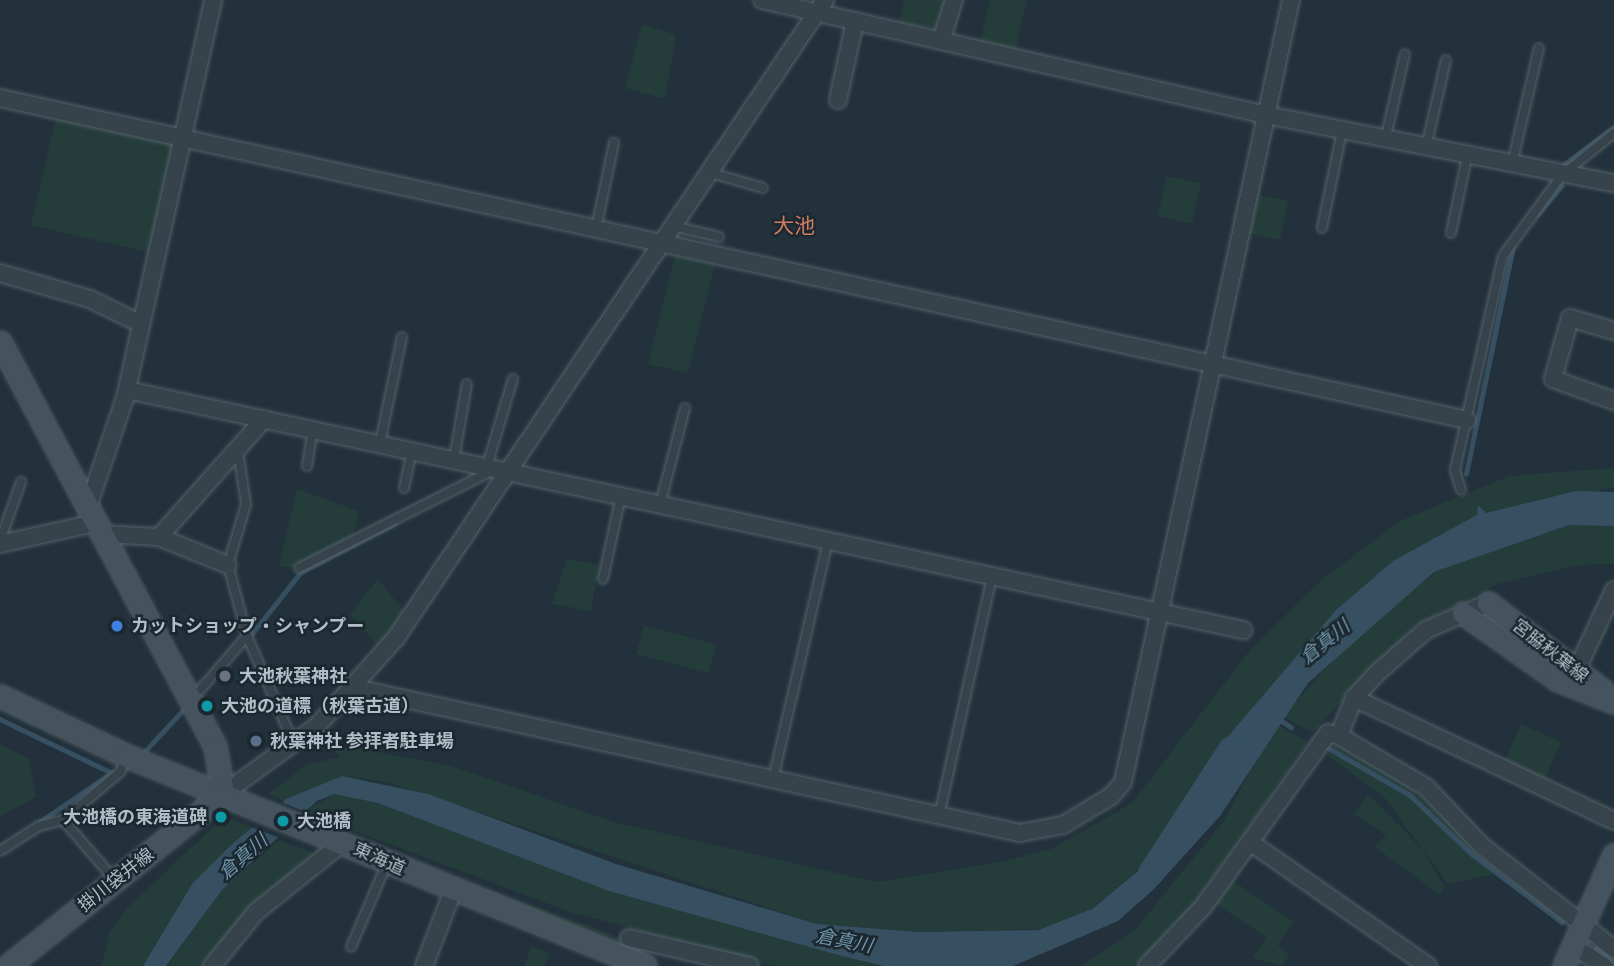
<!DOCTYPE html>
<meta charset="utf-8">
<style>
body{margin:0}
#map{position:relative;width:1614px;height:966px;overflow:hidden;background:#22313b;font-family:Poppins,"Noto Sans JP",sans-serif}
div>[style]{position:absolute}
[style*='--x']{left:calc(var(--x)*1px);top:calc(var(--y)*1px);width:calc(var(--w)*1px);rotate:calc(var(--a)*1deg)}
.green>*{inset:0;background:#243c3a;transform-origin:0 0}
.water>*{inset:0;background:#365062}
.pier>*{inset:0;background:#22313b}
.stream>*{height:4.5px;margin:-2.25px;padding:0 2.25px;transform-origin:2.25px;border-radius:2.25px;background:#365062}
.river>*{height:26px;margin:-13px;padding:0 13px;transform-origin:13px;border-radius:13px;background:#365062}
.roads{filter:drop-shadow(0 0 2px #546169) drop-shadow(0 0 2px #546169)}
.lane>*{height:8px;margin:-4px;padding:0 4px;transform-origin:4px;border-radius:4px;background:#36434b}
.street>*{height:16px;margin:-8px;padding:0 8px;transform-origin:8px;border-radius:8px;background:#36434b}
.secondary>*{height:21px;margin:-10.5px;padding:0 10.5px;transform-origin:10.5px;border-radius:10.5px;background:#44535e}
.dots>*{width:19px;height:19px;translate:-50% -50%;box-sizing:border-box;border:4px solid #1b2830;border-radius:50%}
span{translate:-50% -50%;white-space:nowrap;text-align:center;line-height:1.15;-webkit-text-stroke:5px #1b2830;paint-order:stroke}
.poi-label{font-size:18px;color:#b1bec7;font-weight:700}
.left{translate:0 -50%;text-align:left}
.right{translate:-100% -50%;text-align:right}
.street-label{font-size:18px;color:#b1bec7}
.water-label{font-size:19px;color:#7195aa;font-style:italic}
.quarter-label{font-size:21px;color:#d37d60}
</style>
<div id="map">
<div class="green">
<i style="clip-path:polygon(904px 0,946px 0,934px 29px,899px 21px)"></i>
<i style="clip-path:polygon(990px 0,1027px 0,1016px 49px,980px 41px)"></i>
<i style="clip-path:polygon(642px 24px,676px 35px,665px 99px,625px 88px)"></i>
<i style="left:56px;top:117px;width:123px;height:111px;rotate:13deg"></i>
<i style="left:1167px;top:176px;width:35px;height:41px;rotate:13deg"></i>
<i style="left:1256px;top:194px;width:33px;height:40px;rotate:12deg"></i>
<i style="left:675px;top:255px;width:41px;height:112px;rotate:14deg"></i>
<i style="clip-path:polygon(1614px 468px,1614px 488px,1477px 515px,1371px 579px,1219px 747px,1208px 796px,1192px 824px,1089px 911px,1039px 929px,927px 932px,817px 924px,386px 782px,342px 776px,284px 801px,268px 794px,306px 765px,339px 757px,331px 743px,451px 766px,614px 822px,876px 882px,1000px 862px,1051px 849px,1132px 803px,1250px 650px,1319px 582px,1400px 521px,1509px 476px)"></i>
<i style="clip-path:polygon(297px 489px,359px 511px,352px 542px,299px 568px,279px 566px)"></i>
<i style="clip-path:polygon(1569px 525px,1614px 525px,1614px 564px,1578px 565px,1497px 584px,1413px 627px,1312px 733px,1283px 716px,1349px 642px,1435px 572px)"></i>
<i style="clip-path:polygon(567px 559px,599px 565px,591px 611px,552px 604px)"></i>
<i style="clip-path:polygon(378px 579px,404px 611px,379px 648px,350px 614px)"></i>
<i style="left:644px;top:625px;width:75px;height:30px;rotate:15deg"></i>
<i style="clip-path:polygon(1276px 724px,1308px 742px,1171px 936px,1137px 966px,1081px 966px,1133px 932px,1223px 822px)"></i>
<i style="left:1521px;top:724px;width:44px;height:42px;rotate:24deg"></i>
<i style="clip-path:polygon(0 744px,29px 759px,36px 797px,0 817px)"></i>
<i style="clip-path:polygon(1334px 745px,1412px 788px,1501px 873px,1448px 884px,1384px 797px,1327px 755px)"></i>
<i style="clip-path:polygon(334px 794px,378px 803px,609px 891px,884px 966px,775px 966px,570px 912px,304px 812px)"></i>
<i style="clip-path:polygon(1369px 794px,1422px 849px,1445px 888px,1440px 895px,1375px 847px,1386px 835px,1354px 814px)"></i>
<i style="clip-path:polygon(224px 817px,253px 827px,192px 884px,144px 966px,101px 966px,110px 931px,127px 908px)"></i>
<i style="clip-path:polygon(279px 840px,323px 857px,212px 966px,167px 966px,222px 890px)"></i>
<i style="clip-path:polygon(397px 856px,625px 939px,662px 963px,426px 868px)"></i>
<i style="clip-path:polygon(1232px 880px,1294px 922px,1278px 945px,1290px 954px,1282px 966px,1253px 958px,1266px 937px,1216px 904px)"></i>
<i style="clip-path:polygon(531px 946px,549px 953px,544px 966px,524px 966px)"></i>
</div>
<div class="water">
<i style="clip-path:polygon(1576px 491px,1614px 492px,1614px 526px,1569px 525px,1434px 572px,1308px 683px,1220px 816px,1153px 890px,1118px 921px,1013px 966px,884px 966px,842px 956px,609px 891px,378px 803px,334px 794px,317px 801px,222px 890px,166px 966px,143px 966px,192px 884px,230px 846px,286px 799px,342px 776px,428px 794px,616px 864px,817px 924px,920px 932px,1038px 930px,1092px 909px,1191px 827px,1208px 796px,1219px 747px,1336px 610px,1393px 561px,1477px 515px,1478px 505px,1486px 513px)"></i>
</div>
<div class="pier">
<i style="clip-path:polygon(279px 801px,308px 813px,282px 839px,249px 826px)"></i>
</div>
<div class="stream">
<i style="--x:1563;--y:165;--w:64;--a:-36.7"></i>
<i style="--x:1537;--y:215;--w:38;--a:-50"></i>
<i style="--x:1466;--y:474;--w:232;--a:-78.3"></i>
<i style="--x:251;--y:635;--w:80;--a:-51.6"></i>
<i style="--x:301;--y:572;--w:105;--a:-27.3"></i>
<i style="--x:1277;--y:718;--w:17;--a:33"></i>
<i style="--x:0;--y:719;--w:124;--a:25.7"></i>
<i style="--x:112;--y:773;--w:88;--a:145.6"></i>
<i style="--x:1327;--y:747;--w:96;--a:30"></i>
<i style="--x:1410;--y:795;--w:86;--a:43.6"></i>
<i style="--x:1472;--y:854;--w:113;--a:37.1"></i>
<i style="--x:146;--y:750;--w:54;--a:-47.2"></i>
<i style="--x:1596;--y:948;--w:22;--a:36"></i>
</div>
<div class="river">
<i style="--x:1151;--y:873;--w:147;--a:-57"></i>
</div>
<div class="roads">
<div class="lane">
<i style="--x:1385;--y:140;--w:88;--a:-76.9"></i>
<i style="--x:1426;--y:148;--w:90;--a:-77.2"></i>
<i style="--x:1512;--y:164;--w:119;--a:-76.9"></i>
<i style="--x:708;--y:172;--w:57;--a:16.2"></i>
<i style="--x:675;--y:221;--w:6;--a:72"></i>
<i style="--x:677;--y:227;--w:43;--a:13.4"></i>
<i style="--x:1322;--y:228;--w:99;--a:-78.3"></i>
<i style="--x:596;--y:229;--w:88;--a:-78.2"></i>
<i style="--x:1451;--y:233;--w:78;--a:-78.1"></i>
<i style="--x:380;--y:443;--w:108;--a:-78.3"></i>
<i style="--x:238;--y:451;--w:54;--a:81.4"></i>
<i style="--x:246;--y:504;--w:64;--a:106.4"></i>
<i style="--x:228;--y:565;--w:73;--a:75"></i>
<i style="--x:247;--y:636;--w:118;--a:66.5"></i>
<i style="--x:454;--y:459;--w:76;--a:-80.2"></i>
<i style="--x:307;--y:466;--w:37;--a:-81"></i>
<i style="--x:487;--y:466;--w:91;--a:-73.4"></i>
<i style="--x:404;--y:488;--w:39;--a:-78"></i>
<i style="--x:1461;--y:490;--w:21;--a:-107"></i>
<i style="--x:1455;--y:470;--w:219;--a:-77.4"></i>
<i style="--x:1503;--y:256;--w:100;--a:-53.9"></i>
<i style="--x:1562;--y:175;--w:67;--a:-38.9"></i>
<i style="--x:660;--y:505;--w:100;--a:-75.5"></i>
<i style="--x:0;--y:541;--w:63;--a:-70.4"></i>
<i style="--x:299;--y:568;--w:215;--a:-26.8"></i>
<i style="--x:603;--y:579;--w:85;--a:-77.8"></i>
<i style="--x:200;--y:690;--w:72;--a:-49"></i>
<i style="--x:773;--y:779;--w:245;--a:-77"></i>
<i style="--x:939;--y:816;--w:246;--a:-77.5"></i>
<i style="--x:0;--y:851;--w:46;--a:-32.7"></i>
<i style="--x:39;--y:826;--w:25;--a:-14"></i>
<i style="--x:115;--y:880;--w:79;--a:-130.9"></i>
<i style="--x:63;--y:820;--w:75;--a:-40.1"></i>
<i style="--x:120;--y:772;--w:14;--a:-65"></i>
<i style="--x:351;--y:947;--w:91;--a:-66.8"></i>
</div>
<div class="street">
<i style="--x:762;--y:0;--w:517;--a:12.85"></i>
<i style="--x:1266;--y:115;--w:355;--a:11.1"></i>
<i style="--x:941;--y:41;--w:43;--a:-72.4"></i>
<i style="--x:0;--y:98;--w:1502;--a:12.38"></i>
<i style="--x:838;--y:100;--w:81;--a:-77.9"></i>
<i style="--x:0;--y:273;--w:94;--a:16.1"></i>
<i style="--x:90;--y:299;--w:57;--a:26.1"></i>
<i style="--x:1614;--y:331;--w:46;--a:-163.5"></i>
<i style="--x:1570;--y:318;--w:63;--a:105.6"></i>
<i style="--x:1553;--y:379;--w:65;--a:19.8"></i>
<i style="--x:127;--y:390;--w:1142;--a:12.14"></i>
<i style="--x:88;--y:507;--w:115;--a:-71.3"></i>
<i style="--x:125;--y:398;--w:408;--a:-77.5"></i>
<i style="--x:102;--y:534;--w:57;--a:3"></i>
<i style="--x:159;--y:537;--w:74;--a:22.1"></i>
<i style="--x:159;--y:537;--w:158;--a:-48.3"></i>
<i style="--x:0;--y:544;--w:97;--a:-12.5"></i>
<i style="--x:1577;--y:669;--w:87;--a:-64.9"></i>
<i style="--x:355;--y:688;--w:681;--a:12.3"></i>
<i style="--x:1020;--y:833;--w:44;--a:-10.5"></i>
<i style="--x:1063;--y:825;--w:56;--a:-31.1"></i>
<i style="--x:1111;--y:796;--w:18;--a:-49"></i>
<i style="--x:1123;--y:782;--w:800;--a:-77.88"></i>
<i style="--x:1354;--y:698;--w:288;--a:25.3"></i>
<i style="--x:1339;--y:736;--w:101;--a:30.4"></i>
<i style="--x:1426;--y:787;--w:80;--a:46.5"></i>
<i style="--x:1481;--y:845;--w:169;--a:38"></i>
<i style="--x:223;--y:794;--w:116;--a:-35.9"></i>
<i style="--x:317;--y:726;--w:118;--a:-48.1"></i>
<i style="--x:396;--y:638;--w:769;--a:-56.08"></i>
<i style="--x:1250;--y:842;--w:217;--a:34.9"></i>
<i style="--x:629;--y:938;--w:124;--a:13"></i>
<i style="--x:1573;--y:946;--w:37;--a:33"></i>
<i style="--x:212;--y:966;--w:70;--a:-50.8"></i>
<i style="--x:256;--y:912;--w:110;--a:-38.7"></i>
<i style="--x:424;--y:966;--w:80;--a:-68.9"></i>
<i style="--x:1147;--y:966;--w:81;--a:-46.5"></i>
<i style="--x:1203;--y:907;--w:214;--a:-54.3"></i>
<i style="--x:1328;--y:733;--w:11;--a:15"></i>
<i style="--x:1339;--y:736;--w:41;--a:-68.5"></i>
<i style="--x:1354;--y:698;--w:33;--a:-47"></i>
<i style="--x:1376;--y:674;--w:67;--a:-41.3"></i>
<i style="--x:1426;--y:630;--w:68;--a:-23.5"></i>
</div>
<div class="secondary">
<i style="--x:0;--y:342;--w:458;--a:62"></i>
<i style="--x:215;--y:746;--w:49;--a:80.5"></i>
<i style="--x:1488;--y:603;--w:145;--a:37.4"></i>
<i style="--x:1463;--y:613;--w:116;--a:35.2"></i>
<i style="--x:1558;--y:680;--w:60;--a:21.4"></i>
<i style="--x:0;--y:696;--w:140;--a:25.3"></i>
<i style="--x:127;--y:756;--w:559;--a:22.07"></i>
<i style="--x:8;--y:966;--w:275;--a:-38.7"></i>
<i style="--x:1564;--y:966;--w:122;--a:-65.8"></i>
</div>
</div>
<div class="dots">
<i style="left:117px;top:626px;background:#3f7fe0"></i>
<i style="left:225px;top:676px;background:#6b7280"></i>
<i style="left:207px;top:706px;background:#0f9aa8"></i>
<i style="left:256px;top:741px;background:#5c6f8a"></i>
<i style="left:221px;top:817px;background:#0f9aa8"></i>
<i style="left:283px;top:821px;background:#0f9aa8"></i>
</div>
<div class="poi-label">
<span class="left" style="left:131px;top:626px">カットショップ・シャンプー</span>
<span class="left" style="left:239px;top:676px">大池秋葉神社</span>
<span class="left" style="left:221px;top:706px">大池の道標（秋葉古道）</span>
<span class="left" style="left:270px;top:741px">秋葉神社 参拝者駐車場</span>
<span class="right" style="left:207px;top:817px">大池橋の東海道碑</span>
<span class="left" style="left:297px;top:821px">大池橋</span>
</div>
<div class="street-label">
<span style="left:1550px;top:651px;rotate:38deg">宮脇秋葉線</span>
<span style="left:379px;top:859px;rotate:24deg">東海道</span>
<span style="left:116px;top:880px;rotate:-38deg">掛川袋井線</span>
</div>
<div class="water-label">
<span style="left:1325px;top:642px;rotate:-39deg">倉真川</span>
<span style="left:243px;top:857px;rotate:-41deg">倉真川</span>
<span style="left:844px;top:941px;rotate:11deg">倉真川</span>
</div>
<div class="quarter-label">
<span style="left:794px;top:226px">大池</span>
</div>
</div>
